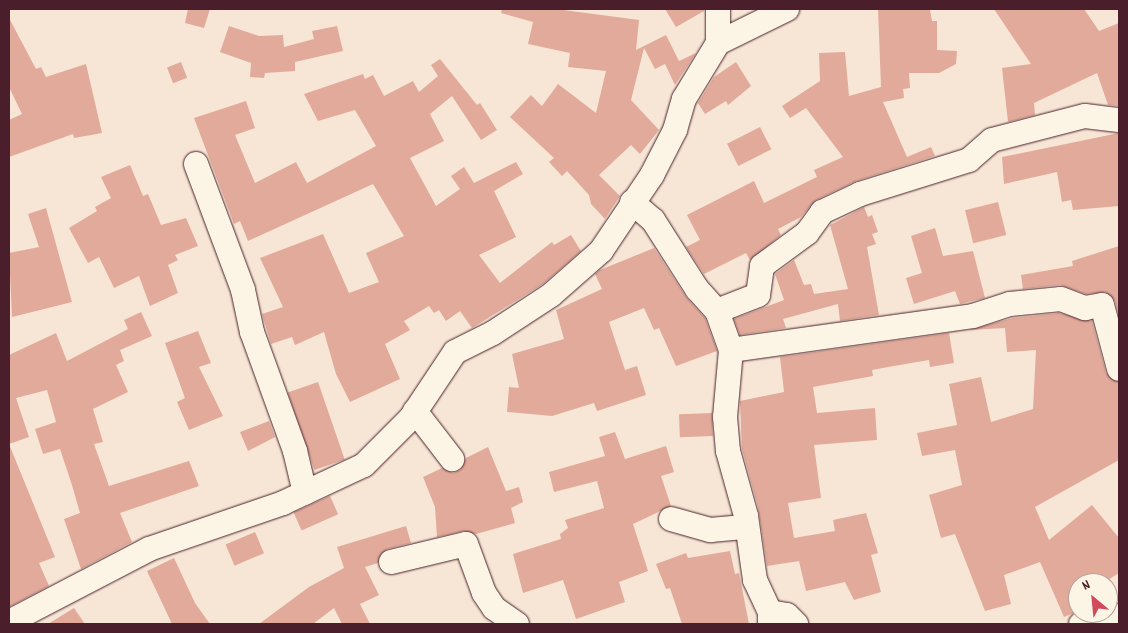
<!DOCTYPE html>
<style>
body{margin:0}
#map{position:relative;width:1128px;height:633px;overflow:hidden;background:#f7e6d6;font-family:Dekko,sans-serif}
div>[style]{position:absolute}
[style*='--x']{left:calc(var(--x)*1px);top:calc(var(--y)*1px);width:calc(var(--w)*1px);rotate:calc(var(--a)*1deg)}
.building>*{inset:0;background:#e2aa9a;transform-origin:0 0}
.roads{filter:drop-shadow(0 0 1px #4a1f2b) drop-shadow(0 0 1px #4a1f2b)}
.minor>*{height:24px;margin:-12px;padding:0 12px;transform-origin:12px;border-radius:12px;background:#fcf5e5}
span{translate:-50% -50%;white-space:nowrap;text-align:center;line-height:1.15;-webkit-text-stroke:5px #fcf5e5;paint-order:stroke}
.frame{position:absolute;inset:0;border:10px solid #4a1f2b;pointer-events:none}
.north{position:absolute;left:1068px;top:573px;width:50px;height:50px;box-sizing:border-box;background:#fcf5e5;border:1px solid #b59f9b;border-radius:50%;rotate:332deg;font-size:14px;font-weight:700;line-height:20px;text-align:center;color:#4a1f2b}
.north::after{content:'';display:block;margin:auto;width:18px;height:22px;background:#d1495b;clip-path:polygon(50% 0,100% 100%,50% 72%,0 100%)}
</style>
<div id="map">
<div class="building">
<i style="clip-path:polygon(188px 9px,210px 9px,204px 28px,185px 23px)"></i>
<i style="clip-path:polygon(502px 9px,556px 9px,639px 20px,636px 50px,666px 35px,679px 61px,696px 53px,675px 85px,665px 64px,655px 69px,644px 48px,631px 100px,659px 130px,640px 154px,631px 145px,599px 175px,620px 196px,605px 219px,591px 204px,589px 195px,567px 171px,562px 176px,549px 162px,554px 158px,510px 117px,531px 95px,542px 106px,558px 84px,596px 113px,606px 71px,568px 67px,570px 53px,528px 44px,533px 22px,501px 13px)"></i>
<i style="clip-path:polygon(665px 9px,704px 9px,704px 11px,676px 27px)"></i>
<i style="clip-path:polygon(878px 9px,930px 10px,932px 21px,937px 21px,937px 50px,957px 51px,956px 64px,939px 73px,909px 73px,910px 88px,903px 89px,904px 98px,883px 102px,907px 157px,931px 147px,935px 156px,856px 181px,816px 200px,801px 217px,778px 229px,781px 235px,750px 260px,746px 253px,704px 274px,686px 247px,700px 240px,687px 215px,754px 181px,764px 203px,817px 177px,814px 170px,843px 157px,806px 108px,790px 118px,782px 106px,820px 81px,819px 53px,845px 52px,849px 96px,881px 87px)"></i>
<i style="clip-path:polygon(994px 9px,1084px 9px,1099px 31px,1119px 23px,1119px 106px,1108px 105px,1097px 73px,1034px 103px,1035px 115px,1008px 122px,1002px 68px,1031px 64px)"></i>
<i style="clip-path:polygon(9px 18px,36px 69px,41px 67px,46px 77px,86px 64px,102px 133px,74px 138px,73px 134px,9px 157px,9px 120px,22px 114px,9px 87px)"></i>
<i style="clip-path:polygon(229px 26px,259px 36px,283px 35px,284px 47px,314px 39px,312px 31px,337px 26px,343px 51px,295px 62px,295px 71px,265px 73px,264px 78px,250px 77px,251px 63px,220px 52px)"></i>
<i style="clip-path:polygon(440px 59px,477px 105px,480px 103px,497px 130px,481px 140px,452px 96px,430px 114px,444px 141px,410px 158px,436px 206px,460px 189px,451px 176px,464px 167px,474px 183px,516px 162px,523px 174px,494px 191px,516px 237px,479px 255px,500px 283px,552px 242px,554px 245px,571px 235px,581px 251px,543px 284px,472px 328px,460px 311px,446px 321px,439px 310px,434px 313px,429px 306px,404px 321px,410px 330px,385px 344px,400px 379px,350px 402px,336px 374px,324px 332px,295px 345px,292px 337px,271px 344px,262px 314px,283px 307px,260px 258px,323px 234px,349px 293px,379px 282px,366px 253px,404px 236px,373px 184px,248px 241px,240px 221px,234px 224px,194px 118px,246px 101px,255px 128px,235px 135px,255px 183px,296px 162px,307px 183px,376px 146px,355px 110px,318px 121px,304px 94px,363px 74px,365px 79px,373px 75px,384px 96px,413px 81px,419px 92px,438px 76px,431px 65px)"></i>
<i style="left:181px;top:62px;width:17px;height:15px;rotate:69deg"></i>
<i style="clip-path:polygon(736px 62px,751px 86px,728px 105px,726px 101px,705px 114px,698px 103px,714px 77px)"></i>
<i style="left:760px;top:127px;width:25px;height:37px;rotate:63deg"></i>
<i style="clip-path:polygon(1119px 133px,1119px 206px,1073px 210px,1071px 200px,1062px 202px,1057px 172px,1004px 184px,1002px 157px)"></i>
<i style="clip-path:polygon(130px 165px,143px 196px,148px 194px,161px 225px,186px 218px,198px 246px,175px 255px,178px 260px,168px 265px,178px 293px,150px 306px,139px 276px,114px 288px,99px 257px,88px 263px,69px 228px,97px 211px,95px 207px,111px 198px,101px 177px)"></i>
<i style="left:998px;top:202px;width:34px;height:34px;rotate:76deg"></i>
<i style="clip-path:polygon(864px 207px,868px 217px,872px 215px,878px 232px,872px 234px,876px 244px,867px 247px,879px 315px,840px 321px,838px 304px,783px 319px,786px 328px,740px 335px,734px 319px,784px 300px,775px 274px,794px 260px,804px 285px,811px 284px,814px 294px,848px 289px,830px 225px)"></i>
<i style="clip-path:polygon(46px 208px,72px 302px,12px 317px,9px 253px,39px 247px,28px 214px)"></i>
<i style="clip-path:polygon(935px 228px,943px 256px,973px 251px,985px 298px,960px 304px,955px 291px,914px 304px,906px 278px,922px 273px,911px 236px)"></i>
<i style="clip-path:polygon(1119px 246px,1119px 316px,1115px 301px,1106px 292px,1086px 294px,1060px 285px,1023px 289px,1021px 275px,1073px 266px,1072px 261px)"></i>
<i style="clip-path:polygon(654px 248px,686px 297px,705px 318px,717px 351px,676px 366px,659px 328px,654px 330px,644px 308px,609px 322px,625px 370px,637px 366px,646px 395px,597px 411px,594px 403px,552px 416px,507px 412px,509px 387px,519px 388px,512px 354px,564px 339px,556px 310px,602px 289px,595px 274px,600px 270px)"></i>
<i style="clip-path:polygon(141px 312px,152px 336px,120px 350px,124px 361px,116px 365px,128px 392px,93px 409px,103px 442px,94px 444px,109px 486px,189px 461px,199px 486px,120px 513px,132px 542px,81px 569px,64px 519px,80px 513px,72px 485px,60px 449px,43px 454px,35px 429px,56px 422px,47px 390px,16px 398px,29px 437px,9px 444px,55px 557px,39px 563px,49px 586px,9px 607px,9px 355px,56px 333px,67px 361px,128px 329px,124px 320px)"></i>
<i style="clip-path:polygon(1059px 313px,1092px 321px,1106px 373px,1119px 382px,1119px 460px,1035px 507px,1049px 540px,1092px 505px,1119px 538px,1119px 573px,1103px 583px,1078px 583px,1078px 611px,1064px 617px,1040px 562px,1004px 575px,1011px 604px,985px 611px,955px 534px,941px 538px,929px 495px,962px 485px,955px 450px,922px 456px,917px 433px,957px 425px,949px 384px,981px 377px,991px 422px,1033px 409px,1036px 350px,1007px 352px,1005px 328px,969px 330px,1013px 318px)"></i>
<i style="clip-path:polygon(198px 331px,211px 363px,199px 367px,223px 416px,189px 430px,177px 402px,185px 398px,165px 343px)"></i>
<i style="clip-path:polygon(949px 333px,954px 363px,930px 367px,929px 360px,888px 367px,872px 370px,873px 376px,813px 387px,817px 413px,875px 408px,877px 440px,814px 445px,821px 498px,788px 503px,794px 538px,835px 531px,833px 520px,866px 513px,878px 553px,871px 555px,881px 592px,854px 600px,845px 582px,806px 591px,799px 561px,767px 566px,758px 507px,742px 449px,740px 401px,784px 392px,780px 357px)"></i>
<i style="left:318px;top:382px;width:82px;height:32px;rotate:71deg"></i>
<i style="left:712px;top:413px;width:23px;height:33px;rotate:88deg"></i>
<i style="clip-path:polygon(269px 421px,275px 437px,248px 451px,240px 432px)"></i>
<i style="clip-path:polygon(615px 432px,625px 459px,666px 446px,674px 472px,661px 476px,671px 506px,633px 524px,648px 571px,619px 582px,625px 602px,576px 619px,563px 580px,523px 593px,513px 554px,561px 539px,560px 534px,568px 528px,565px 520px,604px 508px,597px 481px,554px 492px,549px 472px,605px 456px,599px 437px)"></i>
<i style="clip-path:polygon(488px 447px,506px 491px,519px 487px,523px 502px,511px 508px,515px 523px,476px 534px,463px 531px,437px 537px,435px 507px,423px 477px,442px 468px,453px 473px,460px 470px,466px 458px)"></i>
<i style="left:330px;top:496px;width:20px;height:40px;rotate:66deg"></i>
<i style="clip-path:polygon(406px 526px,411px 543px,387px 549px,378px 563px,365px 567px,379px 595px,360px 604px,370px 624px,342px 624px,334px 608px,313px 624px,259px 624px,309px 587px,344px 568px,337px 547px)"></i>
<i style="left:255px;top:532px;width:23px;height:32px;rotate:67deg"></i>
<i style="clip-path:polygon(730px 551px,735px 574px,739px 573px,749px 624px,682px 624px,670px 588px,666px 589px,656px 564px,686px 553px,688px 558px)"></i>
<i style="clip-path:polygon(174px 558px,195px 603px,210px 624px,172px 624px,147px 571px)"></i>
<i style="clip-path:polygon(74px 608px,85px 624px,48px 624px)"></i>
</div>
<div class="roads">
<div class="minor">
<i style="--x:718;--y:43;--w:34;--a:-90"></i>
<i style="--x:196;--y:164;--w:134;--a:69.5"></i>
<i style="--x:243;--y:290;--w:43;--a:77.9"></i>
<i style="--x:252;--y:332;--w:127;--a:70.1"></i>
<i style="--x:295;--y:451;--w:43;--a:76.6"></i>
<i style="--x:632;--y:202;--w:28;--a:41"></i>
<i style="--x:653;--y:220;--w:82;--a:57.5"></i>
<i style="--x:697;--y:289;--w:30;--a:48"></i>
<i style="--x:717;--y:311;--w:41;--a:70.3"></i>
<i style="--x:731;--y:350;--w:67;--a:95.1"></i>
<i style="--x:725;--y:417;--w:34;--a:85"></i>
<i style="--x:728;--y:451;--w:67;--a:74.5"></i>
<i style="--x:746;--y:516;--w:65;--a:82"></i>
<i style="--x:755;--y:580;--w:35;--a:65"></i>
<i style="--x:770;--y:612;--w:12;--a:90"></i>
<i style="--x:717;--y:311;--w:44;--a:-21.3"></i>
<i style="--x:758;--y:295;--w:29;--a:-82"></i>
<i style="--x:762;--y:266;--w:56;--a:-36.3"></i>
<i style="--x:807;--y:233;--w:26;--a:-54"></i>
<i style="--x:822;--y:212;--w:42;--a:-25.3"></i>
<i style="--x:860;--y:194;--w:114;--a:-17.3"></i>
<i style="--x:969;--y:160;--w:30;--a:-41"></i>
<i style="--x:992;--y:140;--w:96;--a:-14.5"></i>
<i style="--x:1085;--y:116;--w:34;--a:7"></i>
<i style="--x:731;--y:350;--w:244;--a:-8"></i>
<i style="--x:973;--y:316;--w:39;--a:-18"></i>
<i style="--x:1010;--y:304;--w:51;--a:-5.6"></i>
<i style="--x:1061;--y:299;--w:26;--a:21"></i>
<i style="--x:1085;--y:308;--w:17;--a:-10"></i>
<i style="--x:1102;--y:305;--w:66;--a:75.1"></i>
<i style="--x:415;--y:411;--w:61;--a:52.4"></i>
<i style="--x:671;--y:519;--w:41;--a:15.8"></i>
<i style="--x:710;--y:530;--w:37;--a:-5"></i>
<i style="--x:391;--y:562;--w:77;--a:-13.5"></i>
<i style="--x:466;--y:544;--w:52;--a:69.8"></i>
<i style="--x:484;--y:593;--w:18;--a:56"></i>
<i style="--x:494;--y:608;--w:28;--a:35"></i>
<i style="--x:770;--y:612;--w:17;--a:10"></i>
<i style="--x:787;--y:615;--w:13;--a:45"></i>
<i style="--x:9;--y:622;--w:158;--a:-27.5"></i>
<i style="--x:149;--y:549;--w:142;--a:-18.9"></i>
<i style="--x:283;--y:503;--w:89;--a:-25.1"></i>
<i style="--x:364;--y:465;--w:66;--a:-45"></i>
<i style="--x:411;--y:418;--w:79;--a:-56.3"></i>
<i style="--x:455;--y:352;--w:42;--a:-26.6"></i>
<i style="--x:493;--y:333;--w:69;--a:-33.2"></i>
<i style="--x:551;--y:295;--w:67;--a:-41.3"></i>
<i style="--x:601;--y:251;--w:92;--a:-56.1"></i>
<i style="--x:652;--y:175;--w:51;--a:-62.9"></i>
<i style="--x:675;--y:130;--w:32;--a:-74"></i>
<i style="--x:684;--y:99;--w:66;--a:-58.7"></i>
<i style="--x:718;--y:43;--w:77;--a:-26.2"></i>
<i style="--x:1081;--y:624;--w:39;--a:-12"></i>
</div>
</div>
<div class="frame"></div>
<div class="north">N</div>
</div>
